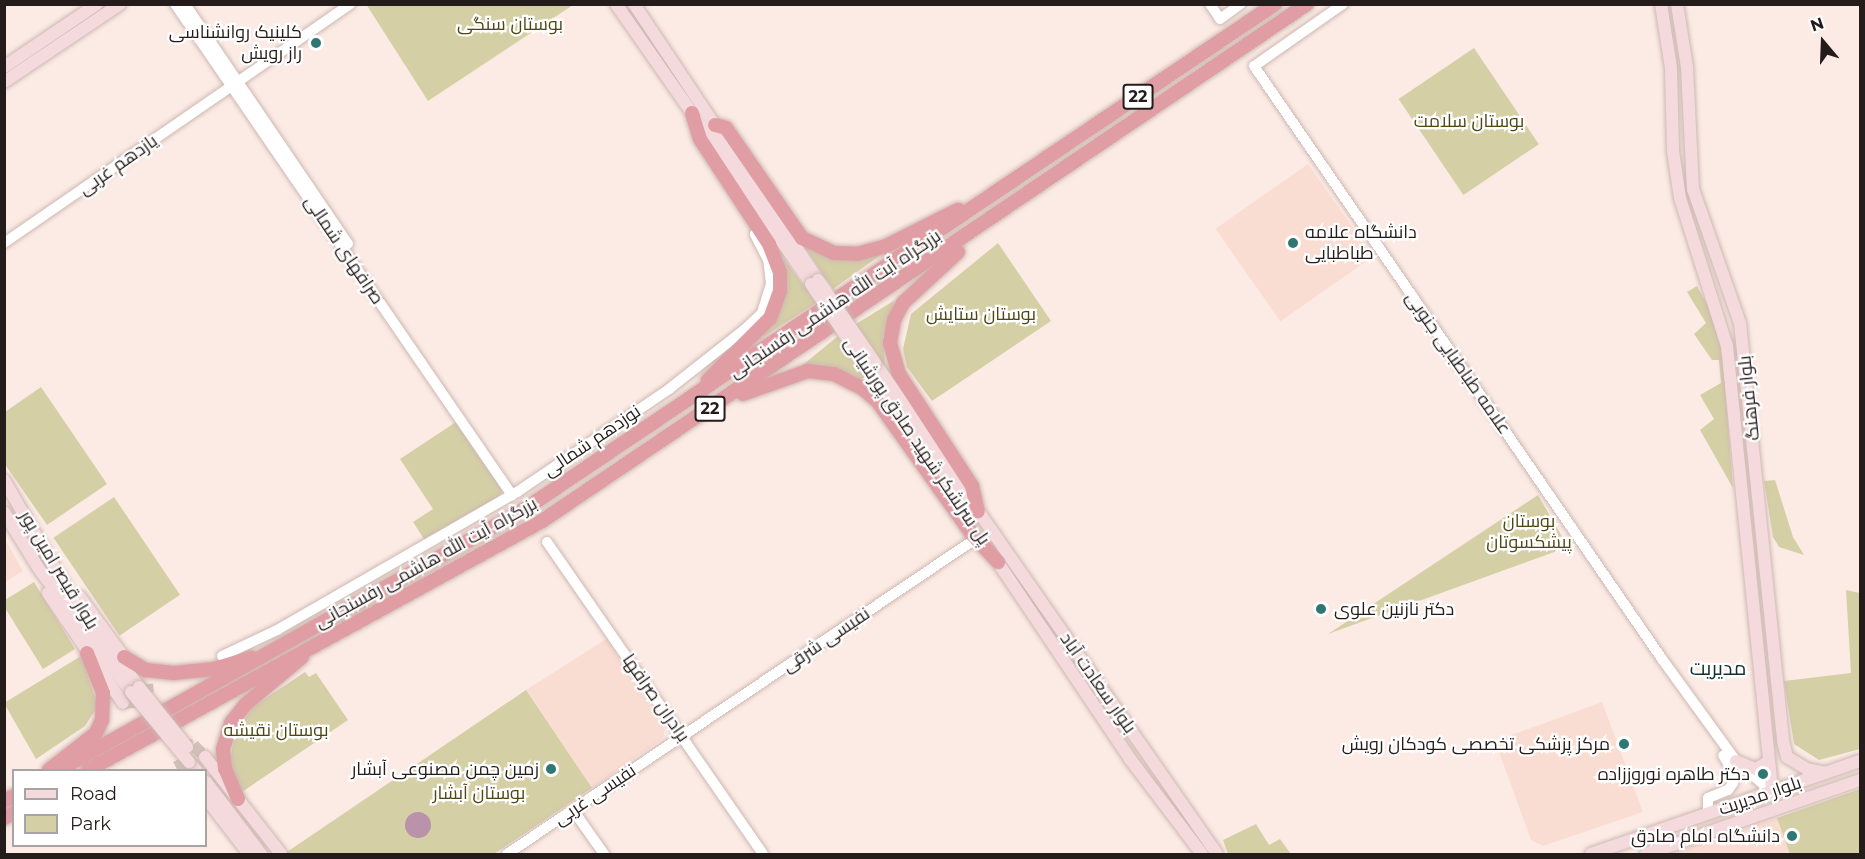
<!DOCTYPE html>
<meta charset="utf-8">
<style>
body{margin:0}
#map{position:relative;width:1865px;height:859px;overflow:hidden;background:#fcebe5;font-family:Montserrat,Cairo,sans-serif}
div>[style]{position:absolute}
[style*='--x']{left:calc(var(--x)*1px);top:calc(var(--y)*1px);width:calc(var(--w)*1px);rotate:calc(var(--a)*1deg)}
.built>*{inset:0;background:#faddd2;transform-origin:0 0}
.green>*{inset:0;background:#d5cfa6;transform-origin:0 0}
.water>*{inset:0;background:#ba92a9}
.round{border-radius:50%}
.secondary-tunnel>*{height:12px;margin-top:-6px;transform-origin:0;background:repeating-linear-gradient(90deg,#d1c2bc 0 12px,transparent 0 18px)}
.roads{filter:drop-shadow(0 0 2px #cdb8b1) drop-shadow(0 0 2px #cdb8b1)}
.tertiary>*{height:10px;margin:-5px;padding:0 5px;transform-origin:5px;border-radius:5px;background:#fff}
.secondary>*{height:12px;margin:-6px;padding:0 6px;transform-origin:6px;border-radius:6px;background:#f4dadd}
.trunk>*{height:14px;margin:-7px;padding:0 7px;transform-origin:7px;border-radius:7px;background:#e09ea4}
.bridges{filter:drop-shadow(0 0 2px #cdb8b1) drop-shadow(0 0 2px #cdb8b1)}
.secondary-bridge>*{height:12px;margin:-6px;padding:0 6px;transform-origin:6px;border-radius:6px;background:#f4dadd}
.dots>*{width:16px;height:16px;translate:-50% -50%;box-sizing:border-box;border:3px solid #fff;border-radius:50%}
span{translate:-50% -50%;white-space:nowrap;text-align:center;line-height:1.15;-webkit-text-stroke:4.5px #fff;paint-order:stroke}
.shield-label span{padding:2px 4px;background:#fff;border:2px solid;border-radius:4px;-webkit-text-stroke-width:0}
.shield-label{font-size:16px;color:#241c1a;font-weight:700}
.park-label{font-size:18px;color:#4e4613}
.poi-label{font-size:18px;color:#241c1a}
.right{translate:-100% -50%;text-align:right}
.left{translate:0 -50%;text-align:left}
.street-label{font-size:18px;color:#241c1a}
.neighbourhood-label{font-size:20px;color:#0d302e}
.frame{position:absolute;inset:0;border:6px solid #241c1a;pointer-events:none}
.legend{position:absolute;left:12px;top:769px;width:195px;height:78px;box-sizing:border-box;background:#fff;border:2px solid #a7a4a3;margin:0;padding:8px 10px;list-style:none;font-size:18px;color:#241c1a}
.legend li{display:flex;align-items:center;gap:12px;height:30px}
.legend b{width:30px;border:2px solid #a7a4a3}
.north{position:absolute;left:1793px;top:12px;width:60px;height:60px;-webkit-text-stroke:4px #fff;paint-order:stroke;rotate:341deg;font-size:16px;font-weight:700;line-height:24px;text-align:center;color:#241c1a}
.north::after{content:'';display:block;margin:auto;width:21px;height:27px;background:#241c1a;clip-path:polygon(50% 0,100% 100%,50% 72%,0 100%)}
</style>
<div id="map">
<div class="built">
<i style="left:1308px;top:164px;width:113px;height:113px;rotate:55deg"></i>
<i style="clip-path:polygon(5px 539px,23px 571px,5px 582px,4px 582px)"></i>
<i style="clip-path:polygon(606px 639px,665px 730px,663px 738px,592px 788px,526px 690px)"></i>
<i style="clip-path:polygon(1602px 702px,1643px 812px,1543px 846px,1531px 840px,1495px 741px)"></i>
<i style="clip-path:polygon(1860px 789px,1860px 854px,1669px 854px,1777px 818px)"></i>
</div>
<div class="green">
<i style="clip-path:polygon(366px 4px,573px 4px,573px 5px,428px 101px)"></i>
<i style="left:1474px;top:48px;width:116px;height:91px;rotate:56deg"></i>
<i style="clip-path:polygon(802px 243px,882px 254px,833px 289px)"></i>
<i style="clip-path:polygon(998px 243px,1051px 321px,932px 401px,907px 367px,903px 349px,911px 314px)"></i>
<i style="clip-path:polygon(784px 259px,816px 303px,763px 337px,781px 262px)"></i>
<i style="clip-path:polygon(1697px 286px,1715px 318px,1723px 358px,1733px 488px,1700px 430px,1714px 419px,1700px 395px,1721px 383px,1719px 360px,1712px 360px,1694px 334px,1706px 323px,1687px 292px)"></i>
<i style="clip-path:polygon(895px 300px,883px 336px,885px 366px,856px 324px)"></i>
<i style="clip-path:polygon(838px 336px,872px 390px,799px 368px)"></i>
<i style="clip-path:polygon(41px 387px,107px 484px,47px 525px,4px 463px,5px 412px)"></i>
<i style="clip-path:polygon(456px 422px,502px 490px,499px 497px,426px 542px,413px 522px,433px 509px,400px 459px)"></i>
<i style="clip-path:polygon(1775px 480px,1793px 537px,1804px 555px,1779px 547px,1773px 537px,1764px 481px)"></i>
<i style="clip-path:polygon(1538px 495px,1568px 547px,1328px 634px)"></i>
<i style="left:114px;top:497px;width:118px;height:73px;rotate:56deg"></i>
<i style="clip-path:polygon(34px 582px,75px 649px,43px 669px,5px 608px,5px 600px)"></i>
<i style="clip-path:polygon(1846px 590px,1860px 593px,1860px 749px,1819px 760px,1794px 744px,1784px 681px,1851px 673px)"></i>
<i style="clip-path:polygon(81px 656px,96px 700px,96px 709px,85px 726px,36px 759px,4px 703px)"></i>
<i style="clip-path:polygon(305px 672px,309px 677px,316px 673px,348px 720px,242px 792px,230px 761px,235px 732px,254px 706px)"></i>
<i style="clip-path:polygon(526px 690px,592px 788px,494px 854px,284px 854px)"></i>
<i style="clip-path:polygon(1860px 789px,1860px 854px,1790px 854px,1777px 818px)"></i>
<i style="clip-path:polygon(1256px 824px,1269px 845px,1280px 839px,1291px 854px,1228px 854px,1223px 840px)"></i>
</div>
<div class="water">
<i class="round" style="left:405px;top:812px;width:26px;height:26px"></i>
</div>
<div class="secondary-tunnel">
<i style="--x:123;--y:703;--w:19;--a:-6"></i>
<i style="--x:142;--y:701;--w:10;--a:-53"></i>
<i style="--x:148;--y:693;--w:9;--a:-96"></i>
<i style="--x:184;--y:770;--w:18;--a:-117"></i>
<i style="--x:176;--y:754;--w:11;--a:-49"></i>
<i style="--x:183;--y:746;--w:10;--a:-6"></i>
<i style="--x:193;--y:745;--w:17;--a:45"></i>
</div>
<div class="roads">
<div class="tertiary">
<i style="--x:175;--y:4;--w:596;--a:55.54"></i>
<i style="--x:185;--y:4;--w:290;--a:55.8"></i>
<i style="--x:1210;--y:4;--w:18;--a:56"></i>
<i style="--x:1220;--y:19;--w:26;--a:-36"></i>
<i style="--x:1343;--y:4;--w:108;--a:145.1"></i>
<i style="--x:1254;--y:66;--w:720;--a:55.47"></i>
<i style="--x:1662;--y:659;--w:126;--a:54"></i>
<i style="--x:1736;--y:761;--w:48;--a:40.7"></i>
<i style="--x:4;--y:243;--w:421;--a:-34.6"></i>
<i style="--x:547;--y:542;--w:379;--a:55.3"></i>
<i style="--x:222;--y:656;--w:61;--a:-25.3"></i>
<i style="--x:277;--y:630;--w:277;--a:-29.9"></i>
<i style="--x:517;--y:492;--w:184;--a:-34.1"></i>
<i style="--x:669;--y:389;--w:95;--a:-38.2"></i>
<i style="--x:744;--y:330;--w:25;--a:-43"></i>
<i style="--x:762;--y:313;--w:31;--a:-73"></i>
<i style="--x:771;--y:283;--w:23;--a:-97"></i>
<i style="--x:768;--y:260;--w:29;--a:-117"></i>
<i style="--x:573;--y:810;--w:54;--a:54.8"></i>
<i style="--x:1708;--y:814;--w:16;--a:-90"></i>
<i style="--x:1708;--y:798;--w:22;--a:-22"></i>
<i style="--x:1728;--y:790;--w:9;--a:-54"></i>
<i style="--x:1733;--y:783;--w:13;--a:-94"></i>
<i style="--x:1732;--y:770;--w:17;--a:-121"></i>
<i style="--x:507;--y:854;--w:556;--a:-33.92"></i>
</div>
<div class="secondary">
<i style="--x:616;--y:4;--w:341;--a:55.1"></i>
<i style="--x:634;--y:4;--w:332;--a:56.3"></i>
<i style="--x:1661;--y:4;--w:65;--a:81.1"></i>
<i style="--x:1671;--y:68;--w:83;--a:88.6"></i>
<i style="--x:1673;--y:151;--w:48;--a:81.5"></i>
<i style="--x:1680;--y:198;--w:155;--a:72.4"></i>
<i style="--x:1727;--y:346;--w:448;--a:84.2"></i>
<i style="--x:1677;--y:4;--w:64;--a:81"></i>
<i style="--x:1687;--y:67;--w:122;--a:87.2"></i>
<i style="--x:1693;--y:189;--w:142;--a:70.7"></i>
<i style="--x:1740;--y:323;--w:420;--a:84.1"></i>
<i style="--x:1783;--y:741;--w:16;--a:76"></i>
<i style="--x:1787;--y:757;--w:23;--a:31"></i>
<i style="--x:1807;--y:769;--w:19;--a:12"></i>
<i style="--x:4;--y:67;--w:112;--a:-34.1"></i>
<i style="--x:4;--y:82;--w:140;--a:-33.9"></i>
<i style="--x:875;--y:363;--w:598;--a:55.14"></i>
<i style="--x:868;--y:369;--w:183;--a:56.1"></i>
<i style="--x:4;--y:480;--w:133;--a:60.1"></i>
<i style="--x:70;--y:595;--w:115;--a:53.1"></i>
<i style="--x:4;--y:512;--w:67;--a:58.4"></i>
<i style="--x:39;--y:569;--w:154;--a:53.2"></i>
<i style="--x:993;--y:555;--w:246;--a:56.1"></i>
<i style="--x:1130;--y:759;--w:119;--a:52.8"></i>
<i style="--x:48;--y:593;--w:133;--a:55.7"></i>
<i style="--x:80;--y:597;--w:73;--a:53.9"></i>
<i style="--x:205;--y:757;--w:123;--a:51.9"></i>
<i style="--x:1736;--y:761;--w:22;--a:22"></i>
<i style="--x:1756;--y:769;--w:14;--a:-30"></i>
<i style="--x:189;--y:762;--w:11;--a:49"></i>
<i style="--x:206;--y:782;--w:91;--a:52.6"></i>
<i style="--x:206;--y:798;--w:71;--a:52.5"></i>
<i style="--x:1591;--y:854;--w:285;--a:-19.1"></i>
<i style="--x:1646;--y:854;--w:226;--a:-19.1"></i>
</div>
<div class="trunk">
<i style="--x:692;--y:113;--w:27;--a:73"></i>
<i style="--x:700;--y:139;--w:126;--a:56.7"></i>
<i style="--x:769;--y:244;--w:30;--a:69"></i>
<i style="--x:780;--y:272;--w:19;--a:90"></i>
<i style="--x:780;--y:291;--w:29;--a:110"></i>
<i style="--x:770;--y:318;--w:88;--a:135"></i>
<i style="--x:715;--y:125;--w:11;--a:15"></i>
<i style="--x:726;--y:128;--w:134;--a:55.4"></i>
<i style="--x:802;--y:238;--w:35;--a:25"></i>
<i style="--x:834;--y:253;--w:23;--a:2"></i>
<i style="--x:857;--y:254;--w:28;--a:-15"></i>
<i style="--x:884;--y:247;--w:83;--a:-26.6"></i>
<i style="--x:958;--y:252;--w:75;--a:137.2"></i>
<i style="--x:903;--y:303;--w:19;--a:118"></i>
<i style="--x:894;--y:320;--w:23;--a:100"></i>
<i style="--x:890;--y:343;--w:32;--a:74"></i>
<i style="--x:899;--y:374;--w:134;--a:56.9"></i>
<i style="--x:972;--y:486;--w:26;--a:77"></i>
<i style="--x:743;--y:394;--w:69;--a:-19.5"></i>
<i style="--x:808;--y:371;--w:26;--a:7"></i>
<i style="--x:834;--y:374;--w:31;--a:27"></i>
<i style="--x:862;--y:388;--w:21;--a:41"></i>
<i style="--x:878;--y:402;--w:161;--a:54.6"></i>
<i style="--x:971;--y:533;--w:40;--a:47"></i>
<i style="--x:124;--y:657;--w:26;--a:31"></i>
<i style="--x:146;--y:670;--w:28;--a:6"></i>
<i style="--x:174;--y:673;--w:40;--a:-5.7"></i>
<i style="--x:214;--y:669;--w:39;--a:-17"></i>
<i style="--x:49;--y:770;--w:60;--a:-38.2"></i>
<i style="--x:96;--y:733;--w:14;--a:-65"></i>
<i style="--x:102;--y:720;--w:27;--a:-88"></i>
<i style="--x:103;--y:693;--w:43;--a:-111.8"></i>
<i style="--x:59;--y:770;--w:534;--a:-29.25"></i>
<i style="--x:525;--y:509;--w:904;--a:-33.95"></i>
<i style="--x:88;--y:770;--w:518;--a:-28.74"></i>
<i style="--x:542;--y:521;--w:923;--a:-34.05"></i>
<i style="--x:238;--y:799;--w:33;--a:-113"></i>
<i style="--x:225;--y:769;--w:20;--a:-96"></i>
<i style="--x:223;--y:749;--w:27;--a:-73"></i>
<i style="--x:231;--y:723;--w:24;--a:-52"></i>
<i style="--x:246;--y:704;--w:73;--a:-40"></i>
<i style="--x:4;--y:801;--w:11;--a:-27"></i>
<i style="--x:4;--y:818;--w:11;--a:-27"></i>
</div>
</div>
<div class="bridges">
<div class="secondary-bridge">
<i style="--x:818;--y:280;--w:101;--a:55.5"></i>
<i style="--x:811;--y:284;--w:102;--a:56.2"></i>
<i style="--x:139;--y:687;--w:77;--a:51.3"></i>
<i style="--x:131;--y:692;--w:91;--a:50.4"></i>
</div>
</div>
<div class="dots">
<i style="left:316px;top:43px;background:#2f7772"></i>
<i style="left:1293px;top:243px;background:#2f7772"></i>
<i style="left:1321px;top:609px;background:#2f7772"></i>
<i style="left:1624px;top:744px;background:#2f7772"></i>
<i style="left:551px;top:769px;background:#2f7772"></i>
<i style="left:1763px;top:774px;background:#2f7772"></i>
<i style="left:1792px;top:836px;background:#2f7772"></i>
</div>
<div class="shield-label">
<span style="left:1138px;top:97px">22</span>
<span style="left:710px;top:409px">22</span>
</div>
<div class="park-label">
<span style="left:510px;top:24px">بوستان سنگی</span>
<span style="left:1469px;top:121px">بوستان سلامت</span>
<span style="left:981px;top:314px">بوستان ستایش</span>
<span style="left:1529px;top:532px">بوستان<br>پیشکسوتان</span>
<span style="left:276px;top:730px">بوستان نقیشه</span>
<span style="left:479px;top:793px">بوستان آبشار</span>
</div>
<div class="poi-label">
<span class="right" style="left:302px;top:43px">کلینیک روانشناسی<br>راز رویش</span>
<span class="left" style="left:1305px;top:243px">دانشگاه علامه<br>طباطبایی</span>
<span class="left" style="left:1334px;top:609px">دکتر نازنین علوی</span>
<span class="right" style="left:1610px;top:744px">مرکز پزشکی تخصصی کودکان رویش</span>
<span class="right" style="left:539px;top:769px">زمین چمن مصنوعی آبشار</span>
<span class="right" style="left:1750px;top:774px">دکتر طاهره نوروززاده</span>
<span class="right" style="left:1780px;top:836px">دانشگاه امام صادق</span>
</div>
<div class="street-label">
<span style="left:118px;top:165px;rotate:-35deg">یازدهم غربی</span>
<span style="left:344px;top:250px;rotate:56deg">صرافهای شمالی</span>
<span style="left:835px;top:304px;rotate:-34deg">بزرگراه آیت الله هاشمی رفسنجانی</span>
<span style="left:1458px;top:363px;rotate:55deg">علامه طباطبایی جنوبی</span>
<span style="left:1749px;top:398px;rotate:-96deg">بلوار فرهنگ</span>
<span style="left:592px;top:441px;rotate:-34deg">نوزدهم شمالی</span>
<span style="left:917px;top:441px;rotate:56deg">پل سرلشکر شهید صادق پورشیانی</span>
<span style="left:426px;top:563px;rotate:-29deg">بزرگراه آیت الله هاشمی رفسنجانی</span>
<span style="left:59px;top:570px;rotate:59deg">بلوار قیصر امین پور</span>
<span style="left:826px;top:640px;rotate:-34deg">نفیسی شرقی</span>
<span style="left:1098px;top:683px;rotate:55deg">بلوار سعادت آباد</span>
<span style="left:656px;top:698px;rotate:55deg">برادران صرافها</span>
<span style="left:595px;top:795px;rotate:-34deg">نفیسی غربی</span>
<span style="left:1760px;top:796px;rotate:-19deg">بلوار مدیریت</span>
</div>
<div class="neighbourhood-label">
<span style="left:1718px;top:668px">مدیریت</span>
</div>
<div class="frame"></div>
<ul class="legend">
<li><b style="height:8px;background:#f4dadd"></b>Road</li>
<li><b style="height:16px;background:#d5cfa6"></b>Park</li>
</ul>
<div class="north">N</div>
</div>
